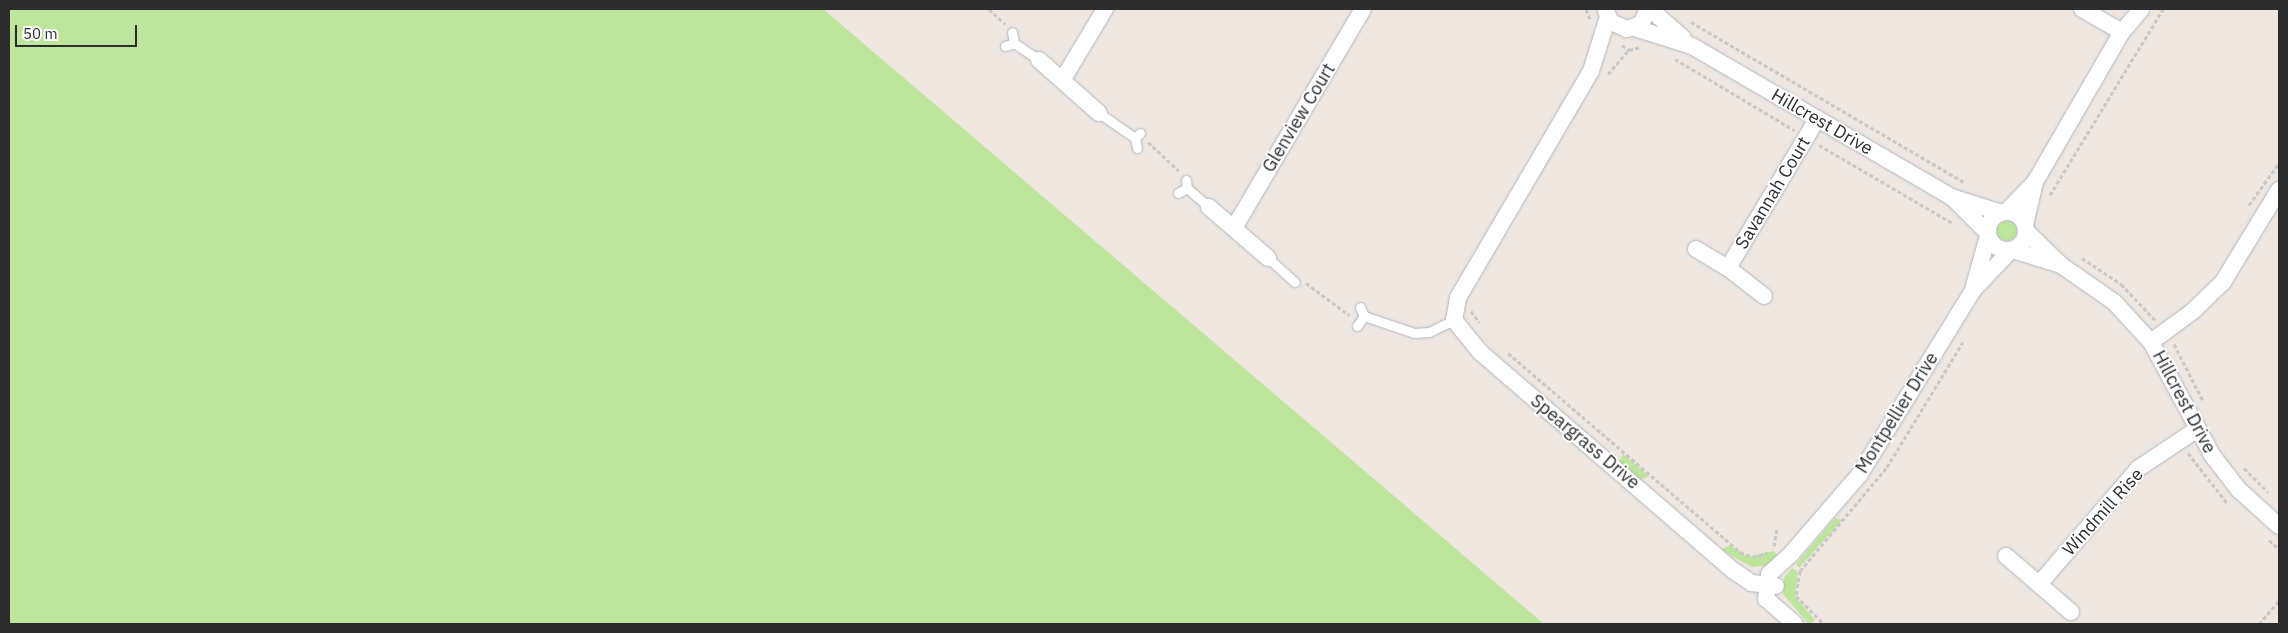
<!DOCTYPE html>
<style>
body{margin:0}
#map{position:relative;width:2288px;height:633px;overflow:hidden;background:#eee6df;font-family:"IBM Plex Sans",sans-serif}
div>[style]{position:absolute}
[style*='--x']{left:calc(var(--x)*1px);top:calc(var(--y)*1px);width:calc(var(--w)*1px);rotate:calc(var(--a)*1deg)}
.green>*{inset:0;background:#bde59b}
.round{border-radius:50%}
.path>*{height:3px;margin-top:-1.5px;transform-origin:0;background:repeating-linear-gradient(90deg,#c8c8c8 0 4px,transparent 0 6.5px)}
.roads{filter:drop-shadow(0 0 1px #b2b6c0) drop-shadow(0 0 1px #b2b6c0)}
.lane>*{height:9px;margin:-4.5px;padding:0 4.5px;transform-origin:4.5px;border-radius:4.5px;background:#fff}
.street>*{height:16px;margin:-8px;padding:0 8px;transform-origin:8px;border-radius:8px;background:#fff}
.street>.ring{margin:-8px;padding:0;box-sizing:content-box;background:none;border:16px solid #fff;border-radius:50%}
span{translate:-50% -50%;white-space:nowrap;text-align:center;line-height:1.15;-webkit-text-stroke:4px #fff;paint-order:stroke}
.street-label{font-size:18px;color:#2c2c2c}
.frame{position:absolute;inset:0;border:10px solid #2c2c2c;pointer-events:none}
.scale{position:absolute;left:15px;top:25px;width:122px;height:22px;box-sizing:border-box;border:2px solid #2c2c2c;border-top:0;padding-left:6px;font-size:15px;line-height:18px;white-space:nowrap;color:#2c2c2c;-webkit-text-stroke:4px #fff;paint-order:stroke}
</style>
<div id="map">
<div class="green">
<i style="clip-path:polygon(9px 9px,823px 9px,1544px 624px,9px 624px)"></i>
<i class="round" style="left:1997px;top:221px;width:20px;height:20px"></i>
<i style="clip-path:polygon(1623px 454px,1649px 476px,1640px 480px,1619px 462px)"></i>
<i style="clip-path:polygon(1835px 518px,1842px 520px,1799px 568px,1796px 564px)"></i>
<i style="clip-path:polygon(1730px 545px,1748px 557px,1773px 551px,1778px 555px,1768px 565px,1752px 567px,1721px 550px)"></i>
<i style="clip-path:polygon(1792px 568px,1798px 572px,1795px 597px,1815px 620px,1809px 624px,1783px 594px,1784px 578px)"></i>
</div>
<div class="path">
<i style="--x:989;--y:9;--w:22;--a:43"></i>
<i style="--x:1586;--y:9;--w:11;--a:68"></i>
<i style="--x:1691;--y:22;--w:318;--a:30.4"></i>
<i style="--x:1622;--y:45;--w:9;--a:36"></i>
<i style="--x:1629;--y:50;--w:12;--a:-14"></i>
<i style="--x:1675;--y:59;--w:139;--a:30.8"></i>
<i style="--x:1608;--y:74;--w:32;--a:-49"></i>
<i style="--x:1148;--y:142;--w:42;--a:43.1"></i>
<i style="--x:1819;--y:145;--w:156;--a:30.3"></i>
<i style="--x:2050;--y:195;--w:218;--a:-58.7"></i>
<i style="--x:2249;--y:205;--w:52;--a:-54.5"></i>
<i style="--x:2082;--y:258;--w:47;--a:33.7"></i>
<i style="--x:2121;--y:284;--w:50;--a:46.6"></i>
<i style="--x:1306;--y:283;--w:54;--a:36.7"></i>
<i style="--x:1471;--y:311;--w:14;--a:54"></i>
<i style="--x:2174;--y:344;--w:64;--a:63"></i>
<i style="--x:1508;--y:353;--w:306;--a:40.6"></i>
<i style="--x:1740;--y:552;--w:14;--a:21"></i>
<i style="--x:1753;--y:557;--w:15;--a:-16"></i>
<i style="--x:2188;--y:453;--w:63;--a:52"></i>
<i style="--x:2244;--y:468;--w:34;--a:45"></i>
<i style="--x:2269;--y:540;--w:13;--a:42"></i>
<i style="--x:1774;--y:546;--w:17;--a:-80"></i>
<i style="--x:1800;--y:571;--w:136;--a:-50.1"></i>
<i style="--x:1887;--y:467;--w:146;--a:-58.7"></i>
<i style="--x:1800;--y:571;--w:25;--a:99"></i>
<i style="--x:1796;--y:596;--w:40;--a:45"></i>
<i style="--x:2259;--y:624;--w:30;--a:-49"></i>
</div>
<div class="roads">
<div class="lane">
<i style="--x:1014;--y:43;--w:30;--a:34"></i>
<i style="--x:1005;--y:46;--w:9;--a:-18"></i>
<i style="--x:1014;--y:43;--w:11;--a:-100"></i>
<i style="--x:1099;--y:113;--w:44;--a:34.8"></i>
<i style="--x:1137;--y:148;--w:10;--a:-101"></i>
<i style="--x:1135;--y:138;--w:7;--a:-45"></i>
<i style="--x:1187;--y:188;--w:29;--a:41"></i>
<i style="--x:1178;--y:193;--w:10;--a:-29"></i>
<i style="--x:1187;--y:188;--w:8;--a:-97"></i>
<i style="--x:1268;--y:258;--w:36;--a:42"></i>
<i style="--x:1360;--y:307;--w:10;--a:66"></i>
<i style="--x:1364;--y:316;--w:53;--a:18.8"></i>
<i style="--x:1414;--y:333;--w:15;--a:-4"></i>
<i style="--x:1429;--y:332;--w:28;--a:-26"></i>
<i style="--x:1357;--y:326;--w:12;--a:-55"></i>
</div>
<div class="street">
<i style="--x:1650;--y:9;--w:44;--a:41.3"></i>
<i style="--x:2082;--y:9;--w:46;--a:29.9"></i>
<i style="--x:1606;--y:11;--w:12;--a:66"></i>
<i style="--x:1611;--y:22;--w:17;--a:24"></i>
<i style="--x:1627;--y:29;--w:15;--a:-20"></i>
<i style="--x:1641;--y:24;--w:17;--a:-65"></i>
<i style="--x:1608;--y:17;--w:57;--a:107.5"></i>
<i style="--x:1591;--y:71;--w:263;--a:120.4"></i>
<i style="--x:1458;--y:298;--w:22;--a:100"></i>
<i style="--x:1454;--y:320;--w:41;--a:50.9"></i>
<i style="--x:1480;--y:352;--w:335;--a:40.8"></i>
<i style="--x:1734;--y:571;--w:22;--a:34"></i>
<i style="--x:1752;--y:583;--w:24;--a:7"></i>
<i style="--x:1635;--y:28;--w:60;--a:17.5"></i>
<i style="--x:1692;--y:46;--w:300;--a:30.2"></i>
<i style="--x:1951;--y:197;--w:53;--a:17.4"></i>
<i style="--x:1039;--y:60;--w:80;--a:41.5"></i>
<i style="--x:1063;--y:79;--w:82;--a:-59"></i>
<i style="--x:1953;--y:198;--w:49;--a:45"></i>
<i style="--x:1209;--y:207;--w:78;--a:40.8"></i>
<i class="ring" style="left:1988px;top:212px;width:22px;height:22px"></i>
<i style="--x:2006;--y:212;--w:42;--a:-46"></i>
<i style="--x:2035;--y:182;--w:173;--a:-59.9"></i>
<i style="--x:2122;--y:32;--w:30;--a:-50"></i>
<i style="--x:2025;--y:225;--w:44;--a:-76.9"></i>
<i style="--x:1234;--y:228;--w:254;--a:-59.5"></i>
<i style="--x:2026;--y:231;--w:49;--a:44.2"></i>
<i style="--x:2061;--y:265;--w:65;--a:34.9"></i>
<i style="--x:2114;--y:302;--w:54;--a:47.2"></i>
<i style="--x:2151;--y:342;--w:128;--a:61.6"></i>
<i style="--x:2212;--y:455;--w:44;--a:52.4"></i>
<i style="--x:2239;--y:490;--w:54;--a:42"></i>
<i style="--x:1696;--y:249;--w:37;--a:31"></i>
<i style="--x:2013;--y:250;--w:50;--a:17.4"></i>
<i style="--x:1974;--y:286;--w:52;--a:-74.4"></i>
<i style="--x:1764;--y:296;--w:46;--a:-142.1"></i>
<i style="--x:1728;--y:268;--w:174;--a:-59.1"></i>
<i style="--x:2151;--y:342;--w:52;--a:-36.4"></i>
<i style="--x:2193;--y:311;--w:42;--a:-44"></i>
<i style="--x:2223;--y:282;--w:108;--a:-58.7"></i>
<i style="--x:2006;--y:556;--w:86;--a:40.7"></i>
<i style="--x:2040;--y:583;--w:152;--a:-49.3"></i>
<i style="--x:2139;--y:468;--w:69;--a:-33.7"></i>
<i style="--x:1795;--y:624;--w:38;--a:-139"></i>
<i style="--x:1766;--y:599;--w:25;--a:-83"></i>
<i style="--x:1769;--y:574;--w:30;--a:-42"></i>
<i style="--x:1791;--y:554;--w:106;--a:-49.2"></i>
<i style="--x:1860;--y:474;--w:217;--a:-58.4"></i>
<i style="--x:1974;--y:289;--w:52;--a:-46.5"></i>
</div>
</div>
<div class="street-label">
<span style="left:1299px;top:118px;rotate:-59deg">Glenview Court</span>
<span style="left:1822px;top:122px;rotate:30deg">Hillcrest Drive</span>
<span style="left:1773px;top:193px;rotate:-59deg">Savannah Court</span>
<span style="left:2184px;top:402px;rotate:62deg">Hillcrest Drive</span>
<span style="left:1897px;top:413px;rotate:-58deg">Montpellier Drive</span>
<span style="left:1585px;top:442px;rotate:40deg">Speargrass Drive</span>
<span style="left:2103px;top:512px;rotate:-48deg">Windmill Rise</span>
</div>
<div class="frame"></div>
<div class="scale">50 m</div>
</div>
